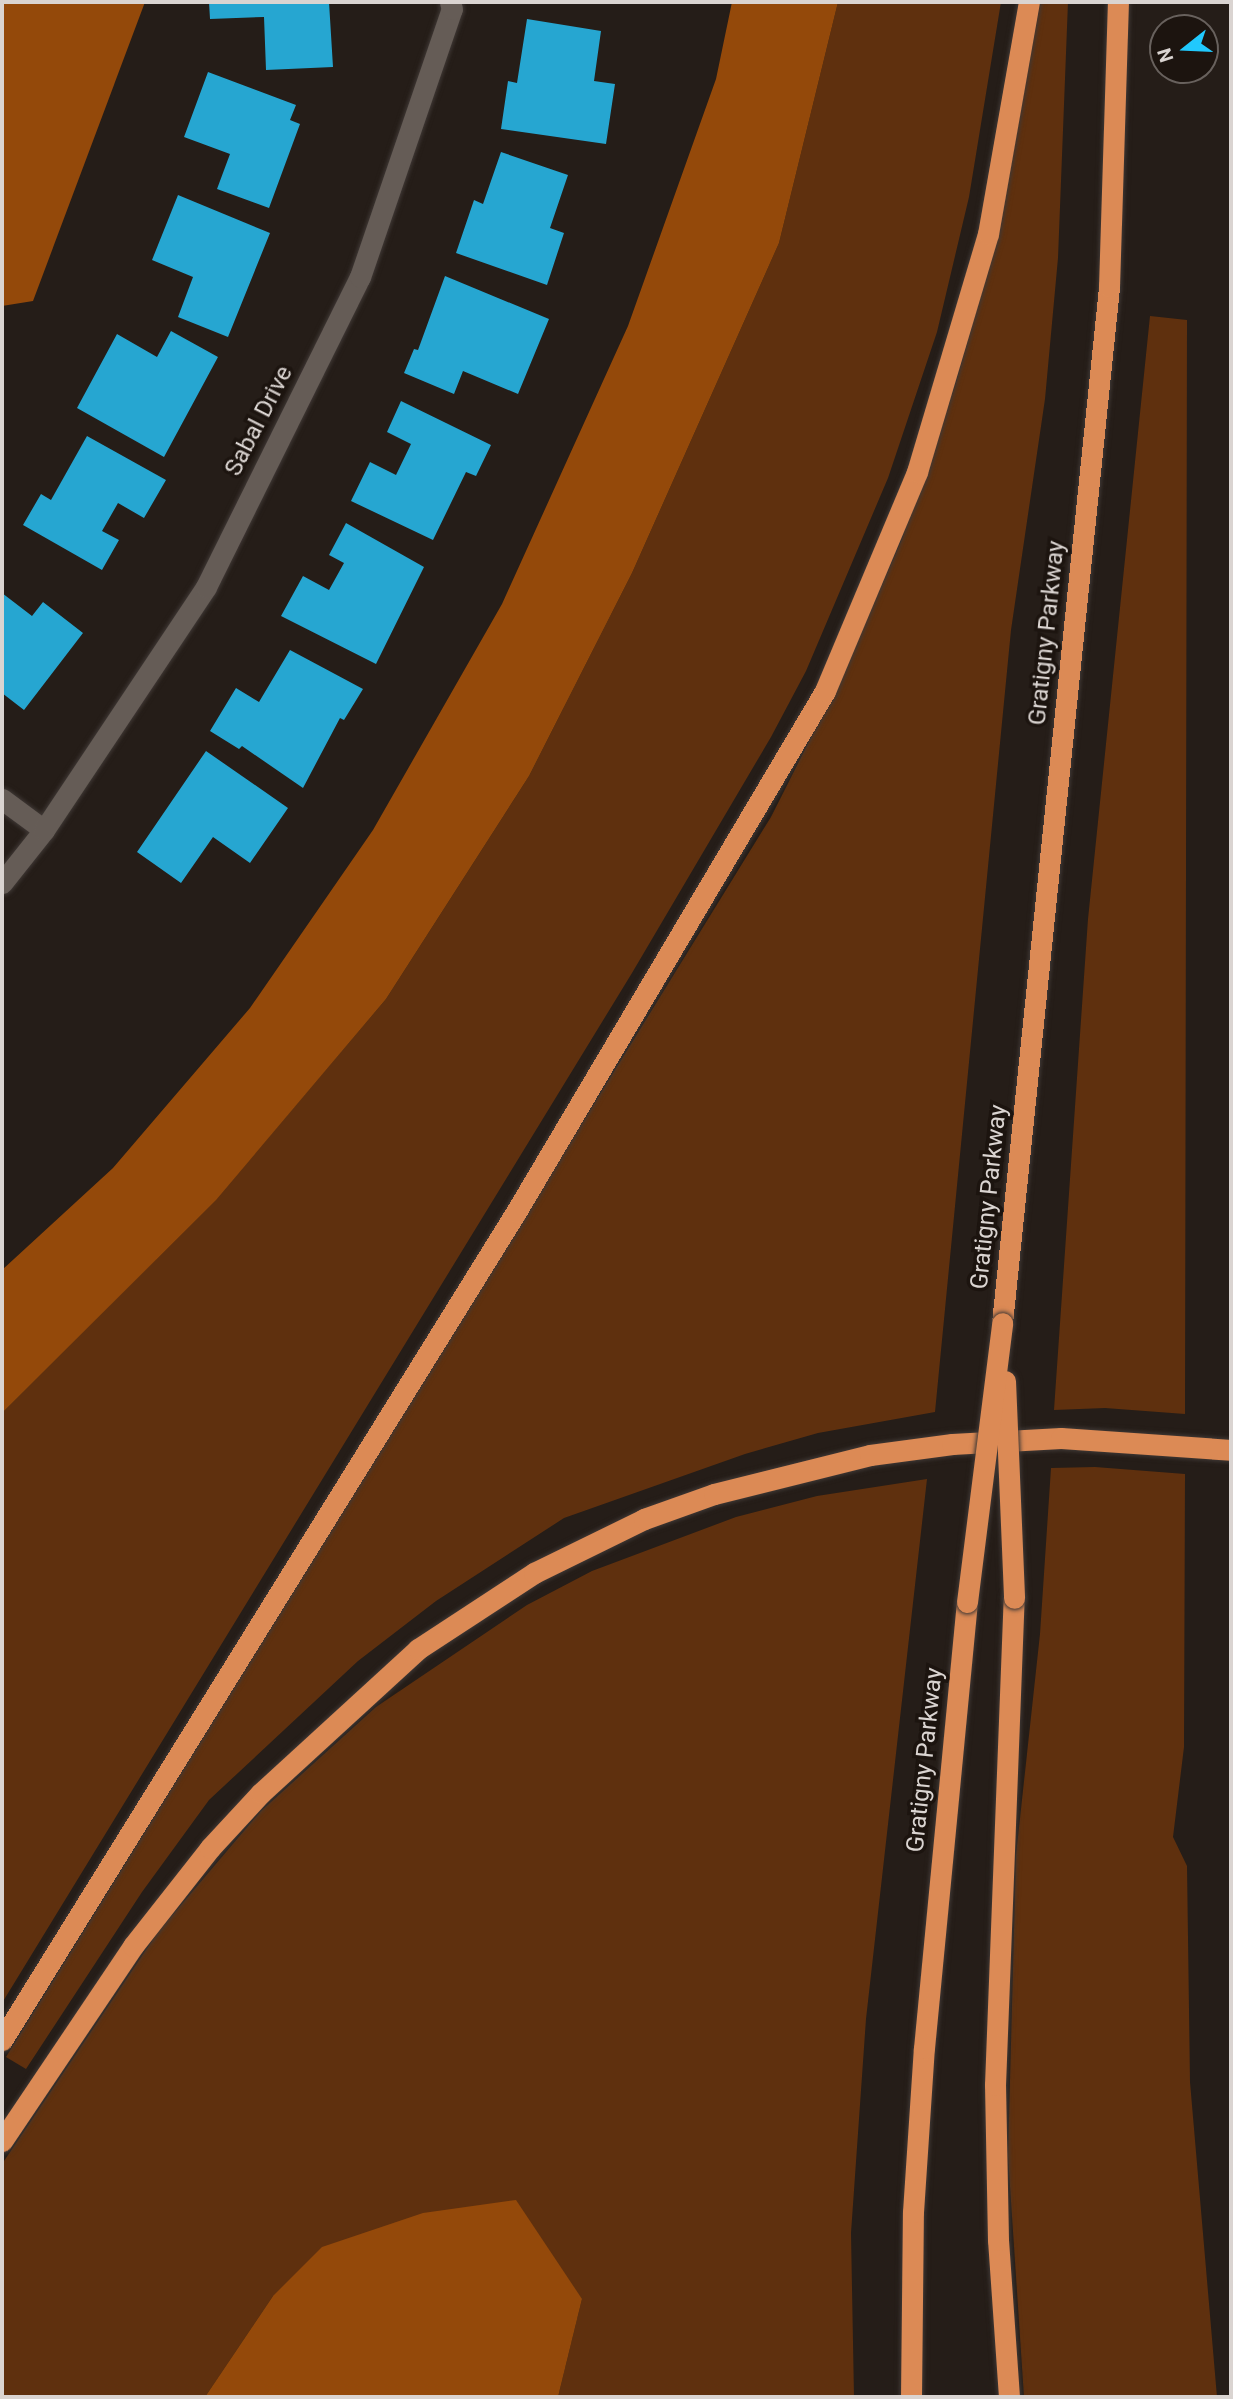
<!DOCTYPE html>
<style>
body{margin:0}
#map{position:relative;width:1233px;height:2399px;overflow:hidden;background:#251d18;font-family:Roboto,sans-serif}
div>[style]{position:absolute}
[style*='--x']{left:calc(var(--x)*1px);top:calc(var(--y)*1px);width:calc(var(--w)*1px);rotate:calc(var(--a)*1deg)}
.green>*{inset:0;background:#5f300e}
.water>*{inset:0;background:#94490a}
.building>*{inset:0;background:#26a6d1}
.roads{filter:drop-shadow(0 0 2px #3f3835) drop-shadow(0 0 2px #3f3835)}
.street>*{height:21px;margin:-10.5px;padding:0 10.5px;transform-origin:10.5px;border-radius:10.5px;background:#655c56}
.highway>*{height:21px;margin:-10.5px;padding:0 10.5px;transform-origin:10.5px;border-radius:10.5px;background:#dc8a55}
.bridges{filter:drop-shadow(0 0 2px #3f3835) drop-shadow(0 0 2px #3f3835)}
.highway-bridge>*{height:21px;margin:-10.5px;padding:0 10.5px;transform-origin:10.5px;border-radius:10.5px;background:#dc8a55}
span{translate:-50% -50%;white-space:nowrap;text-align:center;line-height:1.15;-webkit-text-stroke:7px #1c140f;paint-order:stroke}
.street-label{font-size:24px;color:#dad4d1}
.frame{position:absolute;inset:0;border:4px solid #dad4d1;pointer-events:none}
.north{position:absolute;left:1149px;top:14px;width:70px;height:70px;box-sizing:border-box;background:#1c140f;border:2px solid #68615d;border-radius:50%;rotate:252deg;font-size:19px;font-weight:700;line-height:28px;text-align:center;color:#dad4d1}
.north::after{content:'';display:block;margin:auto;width:24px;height:32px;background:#21c9fd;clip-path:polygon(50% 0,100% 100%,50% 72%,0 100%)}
</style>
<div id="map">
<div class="green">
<i style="clip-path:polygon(838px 2px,1001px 2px,969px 197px,937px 332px,888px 478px,806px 671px,771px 737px,632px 973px,2px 2003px,2px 1413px,215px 1200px,386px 999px,529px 776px,632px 573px,779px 243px)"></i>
<i style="clip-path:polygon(1040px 2px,1068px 2px,1058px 258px,1045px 399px,1011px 630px,935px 1412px,818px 1433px,745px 1454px,564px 1518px,436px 1601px,358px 1661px,209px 1800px,142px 1892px,26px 2069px,6px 2057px,771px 817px,845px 670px,902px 539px,955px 386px,993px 253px)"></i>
<i style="clip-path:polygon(1150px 316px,1187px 320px,1185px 1414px,1105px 1408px,1054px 1410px,1088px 919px)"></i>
<i style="clip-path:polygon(1095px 1467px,1185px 1474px,1184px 1747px,1173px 1837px,1187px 1866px,1190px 2082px,1217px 2397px,1024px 2397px,1008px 2156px,1016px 1855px,1040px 1634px,1051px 1468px)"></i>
<i style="clip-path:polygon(927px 1479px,866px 2019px,851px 2233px,854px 2397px,558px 2397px,582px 2299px,273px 2296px,205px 2397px,2px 2397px,2px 2164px,158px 1932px,261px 1811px,376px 1707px,527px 1605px,592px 1571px,736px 1517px,817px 1496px)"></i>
</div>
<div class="water">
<i style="clip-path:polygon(2px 2px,145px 2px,33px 301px,2px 306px)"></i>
<i style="clip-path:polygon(732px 2px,838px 2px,779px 243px,632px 573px,529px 776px,386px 999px,216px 1200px,2px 1413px,2px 1270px,113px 1168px,250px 1008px,373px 830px,502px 604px,628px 326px,716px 79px)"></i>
<i style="clip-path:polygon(516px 2200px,582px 2299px,558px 2397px,205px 2397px,273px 2296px,322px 2247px,423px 2213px)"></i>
</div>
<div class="building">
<i style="clip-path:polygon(209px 2px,329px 2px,333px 67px,266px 70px,264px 17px,210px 19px)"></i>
<i style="clip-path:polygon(527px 19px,601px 31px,594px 81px,615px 84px,606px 144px,501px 129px,508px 81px,517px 83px)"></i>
<i style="clip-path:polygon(208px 72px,296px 105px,290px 120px,300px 124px,269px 208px,217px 189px,230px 154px,184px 137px)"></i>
<i style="clip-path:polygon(501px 152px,568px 175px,550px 228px,564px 233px,547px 285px,456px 253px,474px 200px,483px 204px)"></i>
<i style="clip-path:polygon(178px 195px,270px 233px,228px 337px,178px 317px,193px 277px,152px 260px)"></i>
<i style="clip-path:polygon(445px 276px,549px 319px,518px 394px,463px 371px,454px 394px,404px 373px,414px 349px,418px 350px)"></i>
<i style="clip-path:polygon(171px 331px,218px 357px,164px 457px,77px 408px,117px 334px,157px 357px)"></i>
<i style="clip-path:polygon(401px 401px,491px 445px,476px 476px,466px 472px,433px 540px,351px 501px,370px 462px,396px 475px,411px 444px,387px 432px)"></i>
<i style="clip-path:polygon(87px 436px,166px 480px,144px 518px,118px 503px,102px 531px,119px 540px,102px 570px,23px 525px,41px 494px,51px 500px)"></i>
<i style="clip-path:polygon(346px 523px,424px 567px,376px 664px,281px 616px,303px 576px,329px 590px,344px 563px,329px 555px)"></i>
<i style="clip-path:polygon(2px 593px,32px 616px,43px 602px,83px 633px,24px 710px,2px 693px)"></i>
<i style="clip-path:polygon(290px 650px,363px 689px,344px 720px,340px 718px,303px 788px,242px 746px,239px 749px,210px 731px,236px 688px,259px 702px)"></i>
<i style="clip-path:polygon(206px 751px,288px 808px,250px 863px,213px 837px,181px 883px,137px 852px)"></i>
</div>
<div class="roads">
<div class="street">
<i style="--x:2;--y:799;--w:52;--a:36.4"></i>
<i style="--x:2;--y:883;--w:68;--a:-51.6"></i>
<i style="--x:44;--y:830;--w:292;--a:-56.3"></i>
<i style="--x:206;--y:587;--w:346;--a:-63.6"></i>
<i style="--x:360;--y:277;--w:283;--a:-71.1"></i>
<i style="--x:452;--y:9;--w:7;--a:-106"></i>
</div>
<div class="highway">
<i style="--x:1002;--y:1323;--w:1042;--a:-84.1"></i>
<i style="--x:1109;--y:287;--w:285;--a:-88.2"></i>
<i style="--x:2;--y:2040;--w:975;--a:-58.17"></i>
<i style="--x:516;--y:1212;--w:606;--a:-59.33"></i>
<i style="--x:825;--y:691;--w:238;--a:-67.2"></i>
<i style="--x:917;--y:472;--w:248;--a:-73.4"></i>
<i style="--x:988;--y:234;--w:236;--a:-80"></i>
<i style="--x:2;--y:2141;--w:235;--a:-56.1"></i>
<i style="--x:133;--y:1946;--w:125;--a:-51.8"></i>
<i style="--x:210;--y:1848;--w:75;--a:-47.2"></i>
<i style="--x:261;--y:1793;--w:213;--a:-42.5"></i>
<i style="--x:418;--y:1649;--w:139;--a:-33.2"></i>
<i style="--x:534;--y:1573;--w:123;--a:-26.1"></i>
<i style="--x:644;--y:1519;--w:74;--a:-19.7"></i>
<i style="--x:714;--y:1494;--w:161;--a:-14"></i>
<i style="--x:870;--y:1455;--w:83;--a:-7.6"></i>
<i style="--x:952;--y:1444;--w:109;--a:-3.2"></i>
<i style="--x:1061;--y:1438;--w:170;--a:4"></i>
<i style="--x:911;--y:2397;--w:185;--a:-89.4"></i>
<i style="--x:913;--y:2212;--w:164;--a:-86.2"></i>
<i style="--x:924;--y:2048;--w:448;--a:-84.5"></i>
<i style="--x:1009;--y:2397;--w:157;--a:-94"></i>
<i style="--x:998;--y:2240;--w:155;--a:-91.1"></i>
<i style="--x:995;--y:2085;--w:487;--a:-87.8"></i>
</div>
</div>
<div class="bridges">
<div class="highway-bridge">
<i style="--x:1005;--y:1381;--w:217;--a:87.6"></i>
<i style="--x:967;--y:1602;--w:281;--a:-82.8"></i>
</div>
</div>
<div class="street-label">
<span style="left:259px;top:421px;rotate:-63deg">Sabal Drive</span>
<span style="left:1047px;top:633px;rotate:-84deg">Gratigny Parkway</span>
<span style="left:989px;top:1197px;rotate:-84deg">Gratigny Parkway</span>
<span style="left:925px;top:1760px;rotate:-84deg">Gratigny Parkway</span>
</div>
<div class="frame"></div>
<div class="north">N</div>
</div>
